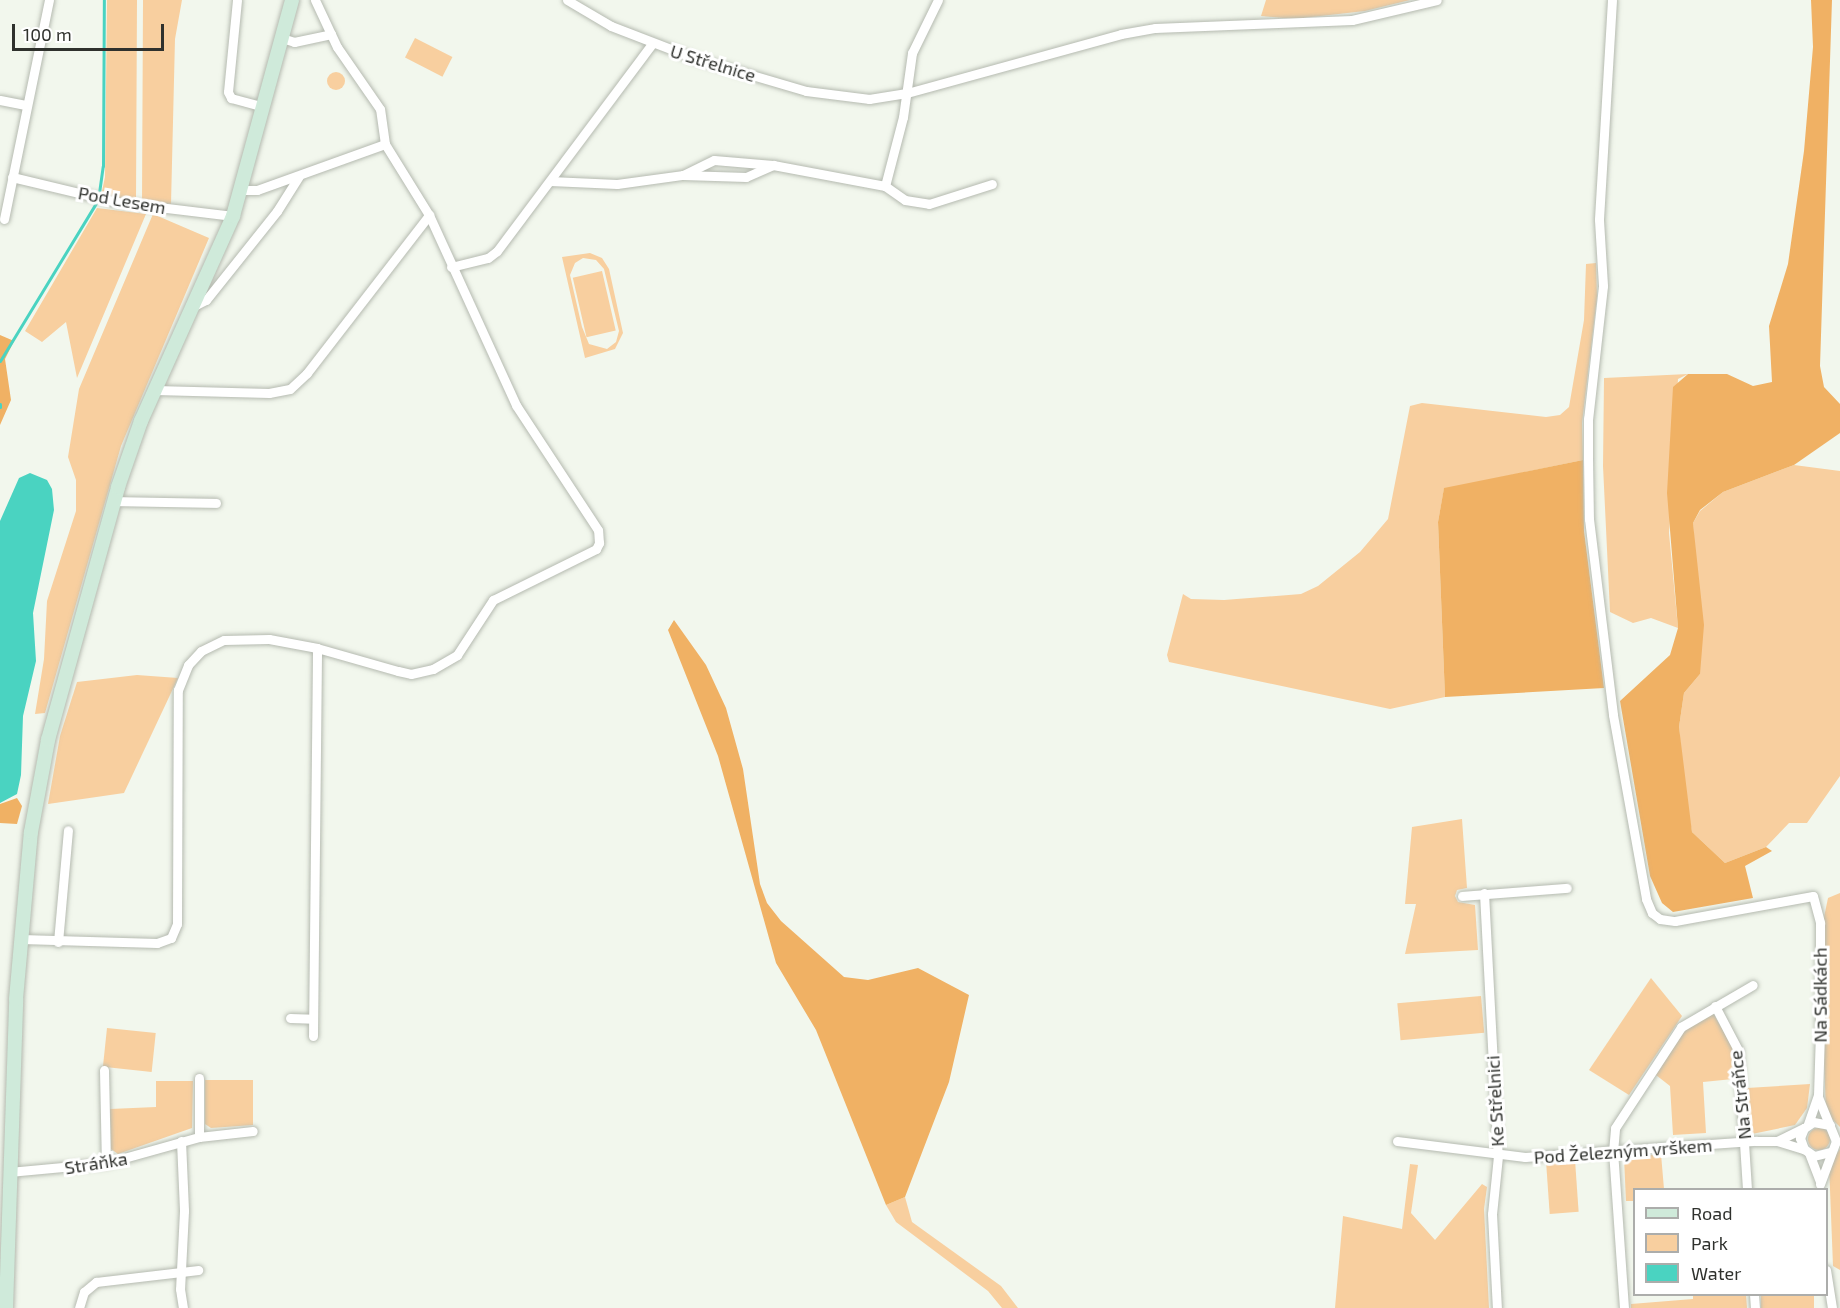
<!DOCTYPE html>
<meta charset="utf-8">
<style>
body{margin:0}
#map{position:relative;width:1840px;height:1308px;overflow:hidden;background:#f2f7ed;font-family:"Exo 2",sans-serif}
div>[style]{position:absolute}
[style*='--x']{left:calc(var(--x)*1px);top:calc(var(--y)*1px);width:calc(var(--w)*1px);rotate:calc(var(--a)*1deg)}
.green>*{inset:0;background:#f8cf9f;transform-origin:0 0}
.round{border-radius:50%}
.forest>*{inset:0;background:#f0b164}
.water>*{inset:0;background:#4ad3c1}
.stream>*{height:3px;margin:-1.5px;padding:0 1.5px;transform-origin:1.5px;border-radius:1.5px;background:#4ad3c1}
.roads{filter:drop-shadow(0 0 2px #b5bab0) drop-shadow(0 0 2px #b5bab0)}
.street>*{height:9px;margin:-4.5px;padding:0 4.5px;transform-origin:4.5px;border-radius:4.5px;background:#fff}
.secondary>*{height:14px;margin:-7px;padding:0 7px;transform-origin:7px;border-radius:7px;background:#cfeada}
span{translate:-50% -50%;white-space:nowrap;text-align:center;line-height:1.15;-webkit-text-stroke:6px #fff;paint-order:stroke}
.street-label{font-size:18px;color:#2f312d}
.legend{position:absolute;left:1633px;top:1188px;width:195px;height:108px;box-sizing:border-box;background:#fff;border:2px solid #acadab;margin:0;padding:8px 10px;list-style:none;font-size:18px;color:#2f312d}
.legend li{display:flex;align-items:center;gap:12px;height:30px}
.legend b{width:30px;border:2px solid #acadab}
.scale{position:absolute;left:12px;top:24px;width:152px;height:27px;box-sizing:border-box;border:3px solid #2f312d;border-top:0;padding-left:8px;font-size:18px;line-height:21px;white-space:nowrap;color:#2f312d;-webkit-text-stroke:4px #fff;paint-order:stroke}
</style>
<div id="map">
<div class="green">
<i style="clip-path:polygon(107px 0,137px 0,136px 200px,101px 196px,105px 177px)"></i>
<i style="clip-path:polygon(143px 0,182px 0,175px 39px,171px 204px,142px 201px)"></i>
<i style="clip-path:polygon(1266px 0,1410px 0,1365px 11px,1294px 19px,1261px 16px)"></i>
<i style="left:415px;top:38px;width:42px;height:22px;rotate:27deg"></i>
<i class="round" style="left:327px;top:72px;width:18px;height:18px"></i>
<i style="clip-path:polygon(97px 208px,146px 214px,77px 378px,66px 322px,42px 342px,25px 331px)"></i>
<i style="clip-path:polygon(153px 214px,209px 238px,121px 446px,45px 713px,35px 714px,44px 659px,47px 601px,76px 511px,76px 480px,68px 457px,79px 389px)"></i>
<i style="clip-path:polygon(evenodd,590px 253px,602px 258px,609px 269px,623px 333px,615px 349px,585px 358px,562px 257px,590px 253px,583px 258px,596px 260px,604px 269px,619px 331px,616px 342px,607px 349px,589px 344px,582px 327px,570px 275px,575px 263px,583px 258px)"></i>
<i style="clip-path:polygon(1596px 263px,1597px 297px,1582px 423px,1583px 460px,1444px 489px,1438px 522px,1445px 697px,1390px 709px,1169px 662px,1167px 655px,1183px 594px,1191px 599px,1224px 600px,1301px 594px,1318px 586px,1360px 552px,1388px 519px,1410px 406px,1422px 403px,1546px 417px,1560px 415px,1569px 407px,1584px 320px,1586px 264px)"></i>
<i style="left:602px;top:271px;width:61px;height:30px;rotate:77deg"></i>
<i style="clip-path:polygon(1688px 374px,1678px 379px,1669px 533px,1678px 628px,1651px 618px,1633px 623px,1610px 612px,1603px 466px,1604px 378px)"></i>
<i style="clip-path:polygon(1794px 465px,1840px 471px,1840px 776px,1807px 823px,1789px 823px,1766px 847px,1725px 863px,1692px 832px,1684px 789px,1679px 727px,1684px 693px,1700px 674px,1693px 523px,1700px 511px,1723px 492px)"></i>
<i style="clip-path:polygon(137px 675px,178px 678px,124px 793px,48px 804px,60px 736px,77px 682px)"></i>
<i style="clip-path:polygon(1462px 819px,1467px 888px,1457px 890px,1455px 896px,1458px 902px,1475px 905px,1478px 950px,1405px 954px,1416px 904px,1405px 904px,1412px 827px)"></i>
<i style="clip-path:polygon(1840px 893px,1840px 1127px,1826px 1113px,1823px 1028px,1823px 922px,1828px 898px)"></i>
<i style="clip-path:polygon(1651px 978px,1682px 1016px,1629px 1095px,1589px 1070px)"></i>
<i style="left:1481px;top:996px;width:37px;height:84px;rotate:85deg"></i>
<i style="clip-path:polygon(1713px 1013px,1733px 1048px,1733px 1079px,1703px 1082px,1706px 1133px,1673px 1135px,1670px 1086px,1656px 1075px,1684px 1029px)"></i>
<i style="left:107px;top:1028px;width:49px;height:39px;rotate:6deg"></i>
<i style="clip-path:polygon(205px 1080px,253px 1080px,253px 1125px,211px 1128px,205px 1124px)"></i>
<i style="clip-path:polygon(156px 1081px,193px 1081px,192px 1128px,118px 1154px,111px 1149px,110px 1109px,156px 1107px)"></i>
<i style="clip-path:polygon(1810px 1084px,1807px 1108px,1795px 1125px,1752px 1134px,1749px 1130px,1747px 1088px)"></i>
<i class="round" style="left:1808px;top:1128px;width:22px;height:22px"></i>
<i style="clip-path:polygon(1840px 1149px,1840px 1270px,1833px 1266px,1829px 1164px)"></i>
<i style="clip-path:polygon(1661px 1154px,1664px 1189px,1634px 1190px,1634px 1201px,1626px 1201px,1624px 1158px)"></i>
<i style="left:1575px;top:1160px;width:52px;height:29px;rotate:86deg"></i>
<i style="clip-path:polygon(1410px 1164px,1418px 1165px,1411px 1213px,1435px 1240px,1482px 1184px,1487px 1187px,1484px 1209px,1489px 1308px,1335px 1308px,1343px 1216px,1402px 1229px)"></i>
<i style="clip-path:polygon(905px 1197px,912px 1222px,1001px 1286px,1018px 1308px,1002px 1308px,988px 1291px,896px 1222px,886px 1205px)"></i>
<i style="clip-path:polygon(1746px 1294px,1747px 1308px,1631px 1308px,1631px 1304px,1693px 1299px,1693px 1295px)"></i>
<i style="left:1761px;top:1295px;width:53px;height:13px"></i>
</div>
<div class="forest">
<i style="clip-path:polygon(1811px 0,1832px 0,1820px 366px,1824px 387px,1840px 404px,1840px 433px,1794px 465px,1723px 492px,1700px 510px,1693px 523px,1704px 625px,1700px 674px,1684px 693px,1679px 727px,1692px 832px,1725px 863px,1766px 847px,1772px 851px,1745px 866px,1753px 898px,1673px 912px,1662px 903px,1650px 876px,1620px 701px,1670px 655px,1678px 628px,1667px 493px,1673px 387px,1688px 374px,1727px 374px,1753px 386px,1772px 382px,1769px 326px,1788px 264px,1804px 151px,1813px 47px)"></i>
<i style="clip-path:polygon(0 335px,14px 341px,5px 359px,11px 400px,0 425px)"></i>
<i style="clip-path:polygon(1583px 460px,1584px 531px,1604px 688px,1445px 697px,1438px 522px,1444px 488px)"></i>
<i style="clip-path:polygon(674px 620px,706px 665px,726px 708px,743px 769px,760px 884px,767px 903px,781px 921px,844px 977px,868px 980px,918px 968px,969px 995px,949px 1082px,905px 1197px,886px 1205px,816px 1030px,776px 963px,718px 756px,668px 630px)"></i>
<i style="clip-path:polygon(17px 798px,22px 806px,17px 824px,0 823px,0 804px)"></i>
</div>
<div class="water">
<i style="clip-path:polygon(30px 473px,47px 480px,52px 489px,54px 510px,33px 613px,36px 661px,23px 716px,21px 775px,17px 794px,0 803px,0 521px,19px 478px)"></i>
</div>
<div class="stream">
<i style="--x:0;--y:361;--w:188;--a:-58.7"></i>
<i style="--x:98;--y:200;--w:34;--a:-82"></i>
<i style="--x:103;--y:166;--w:166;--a:-89.7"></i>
<i style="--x:0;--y:404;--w:3;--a:90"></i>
</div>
<div class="roads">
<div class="street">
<i style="--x:237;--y:0;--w:92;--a:95.6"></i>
<i style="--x:228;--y:92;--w:7;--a:63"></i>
<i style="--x:231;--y:98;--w:34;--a:15"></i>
<i style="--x:567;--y:0;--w:51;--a:30.6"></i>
<i style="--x:611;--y:26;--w:89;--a:21.1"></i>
<i style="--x:694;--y:58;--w:117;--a:16.4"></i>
<i style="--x:806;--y:91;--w:64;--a:7.2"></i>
<i style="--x:869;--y:99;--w:38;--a:-9"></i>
<i style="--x:907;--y:93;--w:222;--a:-15.4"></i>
<i style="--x:1121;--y:34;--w:35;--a:-10"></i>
<i style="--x:1155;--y:28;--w:197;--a:-2.3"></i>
<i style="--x:1352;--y:20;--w:87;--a:-13.2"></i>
<i style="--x:1612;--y:0;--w:220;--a:93.4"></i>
<i style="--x:1599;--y:220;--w:66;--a:86.5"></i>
<i style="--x:1603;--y:286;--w:134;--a:96.4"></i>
<i style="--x:1588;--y:419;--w:39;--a:90"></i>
<i style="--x:1588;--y:458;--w:61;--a:89.1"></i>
<i style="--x:1589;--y:519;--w:197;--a:83"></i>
<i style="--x:1613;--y:715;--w:187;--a:79.8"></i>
<i style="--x:1646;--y:899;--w:15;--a:67"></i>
<i style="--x:1652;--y:913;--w:10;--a:37"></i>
<i style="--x:1660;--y:919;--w:15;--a:8"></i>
<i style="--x:1675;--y:921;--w:140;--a:-10.3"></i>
<i style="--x:1813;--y:896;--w:28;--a:75"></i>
<i style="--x:1820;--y:923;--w:109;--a:90"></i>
<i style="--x:1820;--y:1032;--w:63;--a:91.8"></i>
<i style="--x:1818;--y:1095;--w:31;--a:109"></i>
<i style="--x:282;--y:38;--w:13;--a:18"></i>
<i style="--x:294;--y:42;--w:38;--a:-12"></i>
<i style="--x:0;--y:100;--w:26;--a:11"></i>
<i style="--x:683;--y:175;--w:34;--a:-26"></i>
<i style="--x:714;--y:160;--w:59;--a:4.8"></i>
<i style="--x:773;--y:165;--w:114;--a:10.6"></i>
<i style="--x:885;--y:186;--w:24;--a:35"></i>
<i style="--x:905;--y:200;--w:24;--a:9"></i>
<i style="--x:929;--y:204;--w:66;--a:-17.6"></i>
<i style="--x:12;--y:177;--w:108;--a:13.4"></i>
<i style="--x:117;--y:202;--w:117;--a:6.9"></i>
<i style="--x:550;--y:181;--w:67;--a:2.6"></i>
<i style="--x:617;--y:184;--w:67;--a:-7.8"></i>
<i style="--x:683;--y:175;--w:63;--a:1.8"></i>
<i style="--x:746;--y:177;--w:30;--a:-24"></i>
<i style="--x:885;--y:186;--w:71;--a:-75.4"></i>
<i style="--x:903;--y:117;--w:65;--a:-82"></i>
<i style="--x:912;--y:53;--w:59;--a:-63.9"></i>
<i style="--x:240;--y:190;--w:17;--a:0"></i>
<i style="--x:257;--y:190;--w:136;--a:-19.8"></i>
<i style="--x:4;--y:219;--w:224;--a:-78.4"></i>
<i style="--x:451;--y:267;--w:38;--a:-14"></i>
<i style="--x:488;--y:258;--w:11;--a:-38"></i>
<i style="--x:497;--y:251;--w:259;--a:-53.2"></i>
<i style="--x:190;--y:308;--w:18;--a:-27"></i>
<i style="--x:206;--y:300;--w:114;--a:-51.4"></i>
<i style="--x:277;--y:211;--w:41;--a:-57.8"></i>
<i style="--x:155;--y:390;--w:114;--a:1.5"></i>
<i style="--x:269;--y:393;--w:21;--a:-11"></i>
<i style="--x:290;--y:389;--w:23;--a:-43"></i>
<i style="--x:307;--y:373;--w:200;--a:-52.3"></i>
<i style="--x:114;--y:501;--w:102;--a:1.1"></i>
<i style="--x:1484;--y:893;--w:263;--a:87"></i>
<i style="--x:1498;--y:1156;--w:58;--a:95.9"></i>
<i style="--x:1492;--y:1214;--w:94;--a:87"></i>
<i style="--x:1462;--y:896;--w:105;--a:-4.4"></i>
<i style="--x:21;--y:939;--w:136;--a:1.7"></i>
<i style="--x:157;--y:943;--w:15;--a:-20"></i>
<i style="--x:171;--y:938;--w:15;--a:-67"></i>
<i style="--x:177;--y:924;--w:234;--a:-89.8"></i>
<i style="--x:178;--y:690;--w:27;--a:-68"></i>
<i style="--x:188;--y:665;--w:19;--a:-47"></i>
<i style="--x:201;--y:651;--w:25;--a:-26"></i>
<i style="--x:224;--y:640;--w:45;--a:-1.3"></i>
<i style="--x:269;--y:639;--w:49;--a:10.6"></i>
<i style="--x:317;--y:648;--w:84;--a:15.9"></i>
<i style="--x:398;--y:671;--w:13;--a:13"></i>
<i style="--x:411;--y:674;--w:23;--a:-13"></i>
<i style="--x:433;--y:669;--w:28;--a:-30"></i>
<i style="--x:457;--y:655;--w:66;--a:-56.8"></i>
<i style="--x:493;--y:600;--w:115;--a:-26.3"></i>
<i style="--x:596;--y:549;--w:7;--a:-63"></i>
<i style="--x:599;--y:543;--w:13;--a:-94"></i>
<i style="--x:598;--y:530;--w:149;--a:-123.3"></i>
<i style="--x:516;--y:405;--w:209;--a:-114.6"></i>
<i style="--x:429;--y:215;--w:84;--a:-121.8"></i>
<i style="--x:385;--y:144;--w:35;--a:-98"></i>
<i style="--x:380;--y:109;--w:75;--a:-124.7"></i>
<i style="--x:337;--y:47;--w:52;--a:-115.1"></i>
<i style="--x:58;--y:942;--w:112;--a:-84.9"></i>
<i style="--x:1715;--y:1006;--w:50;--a:62.4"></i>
<i style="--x:1738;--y:1050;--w:140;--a:86.3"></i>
<i style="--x:290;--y:1018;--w:23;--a:2"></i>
<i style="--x:313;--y:1036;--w:388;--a:-89.4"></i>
<i style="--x:104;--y:1070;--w:93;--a:88.8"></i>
<i style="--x:1818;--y:1097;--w:48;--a:67.8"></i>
<i style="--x:1836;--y:1141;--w:46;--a:110.4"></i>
<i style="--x:1830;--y:1125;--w:17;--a:-170"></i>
<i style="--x:1813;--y:1122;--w:11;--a:146"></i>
<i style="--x:1804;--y:1128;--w:11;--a:112"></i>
<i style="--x:1800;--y:1138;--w:12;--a:70"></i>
<i style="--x:1804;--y:1149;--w:12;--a:35"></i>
<i style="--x:1814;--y:1156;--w:16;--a:-14"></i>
<i style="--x:199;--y:1137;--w:59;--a:-90"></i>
<i style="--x:181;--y:1141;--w:70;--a:87.5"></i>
<i style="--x:184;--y:1211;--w:78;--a:92.9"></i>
<i style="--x:180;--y:1289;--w:19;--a:81"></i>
<i style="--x:1397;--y:1141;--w:129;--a:7.1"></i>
<i style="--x:1525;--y:1157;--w:232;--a:-4"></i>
<i style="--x:1756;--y:1141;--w:21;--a:0"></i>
<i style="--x:1777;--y:1141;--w:28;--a:17"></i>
<i style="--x:1777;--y:1141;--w:30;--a:-26"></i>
<i style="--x:1809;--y:1153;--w:30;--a:69"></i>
<i style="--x:9;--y:1172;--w:97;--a:-5.3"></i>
<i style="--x:106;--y:1163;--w:97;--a:-15.6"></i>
<i style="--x:199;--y:1137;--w:54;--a:-6.3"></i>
<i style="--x:1826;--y:1270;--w:38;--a:81"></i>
<i style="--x:1754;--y:1294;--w:14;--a:86"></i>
<i style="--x:79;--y:1308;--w:17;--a:-73"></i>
<i style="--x:84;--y:1292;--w:16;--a:-40"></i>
<i style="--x:96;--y:1282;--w:103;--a:-6.7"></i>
<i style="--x:1624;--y:1308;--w:156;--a:-94"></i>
<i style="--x:1613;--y:1152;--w:24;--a:-85"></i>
<i style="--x:1615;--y:1128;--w:121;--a:-56.8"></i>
<i style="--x:1681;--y:1027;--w:83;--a:-30.3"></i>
</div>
<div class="secondary">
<i style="--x:6;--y:1308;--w:309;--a:-88.1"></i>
<i style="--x:16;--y:999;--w:168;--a:-84.9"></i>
<i style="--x:31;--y:832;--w:94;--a:-79.5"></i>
<i style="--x:48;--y:740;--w:263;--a:-74.5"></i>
<i style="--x:118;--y:487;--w:70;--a:-70.8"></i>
<i style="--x:141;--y:421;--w:225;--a:-65.8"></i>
<i style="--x:233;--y:216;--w:224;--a:-74.7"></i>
</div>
</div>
<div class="street-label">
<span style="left:713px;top:63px;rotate:17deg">U Střelnice</span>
<span style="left:122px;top:200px;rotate:10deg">Pod Lesem</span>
<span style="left:1820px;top:995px;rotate:-90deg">Na Sádkách</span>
<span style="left:1740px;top:1095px;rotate:-96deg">Na Stráňce</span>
<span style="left:1495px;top:1101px;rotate:-93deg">Ke Střelnici</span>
<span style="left:1623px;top:1151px;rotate:-4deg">Pod Železným vrškem</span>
<span style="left:96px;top:1163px;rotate:-9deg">Stráňka</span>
</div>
<ul class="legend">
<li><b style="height:8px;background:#cfeada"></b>Road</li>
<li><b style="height:16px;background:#f8cf9f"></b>Park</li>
<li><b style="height:16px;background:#4ad3c1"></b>Water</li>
</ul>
<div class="scale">100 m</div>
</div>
